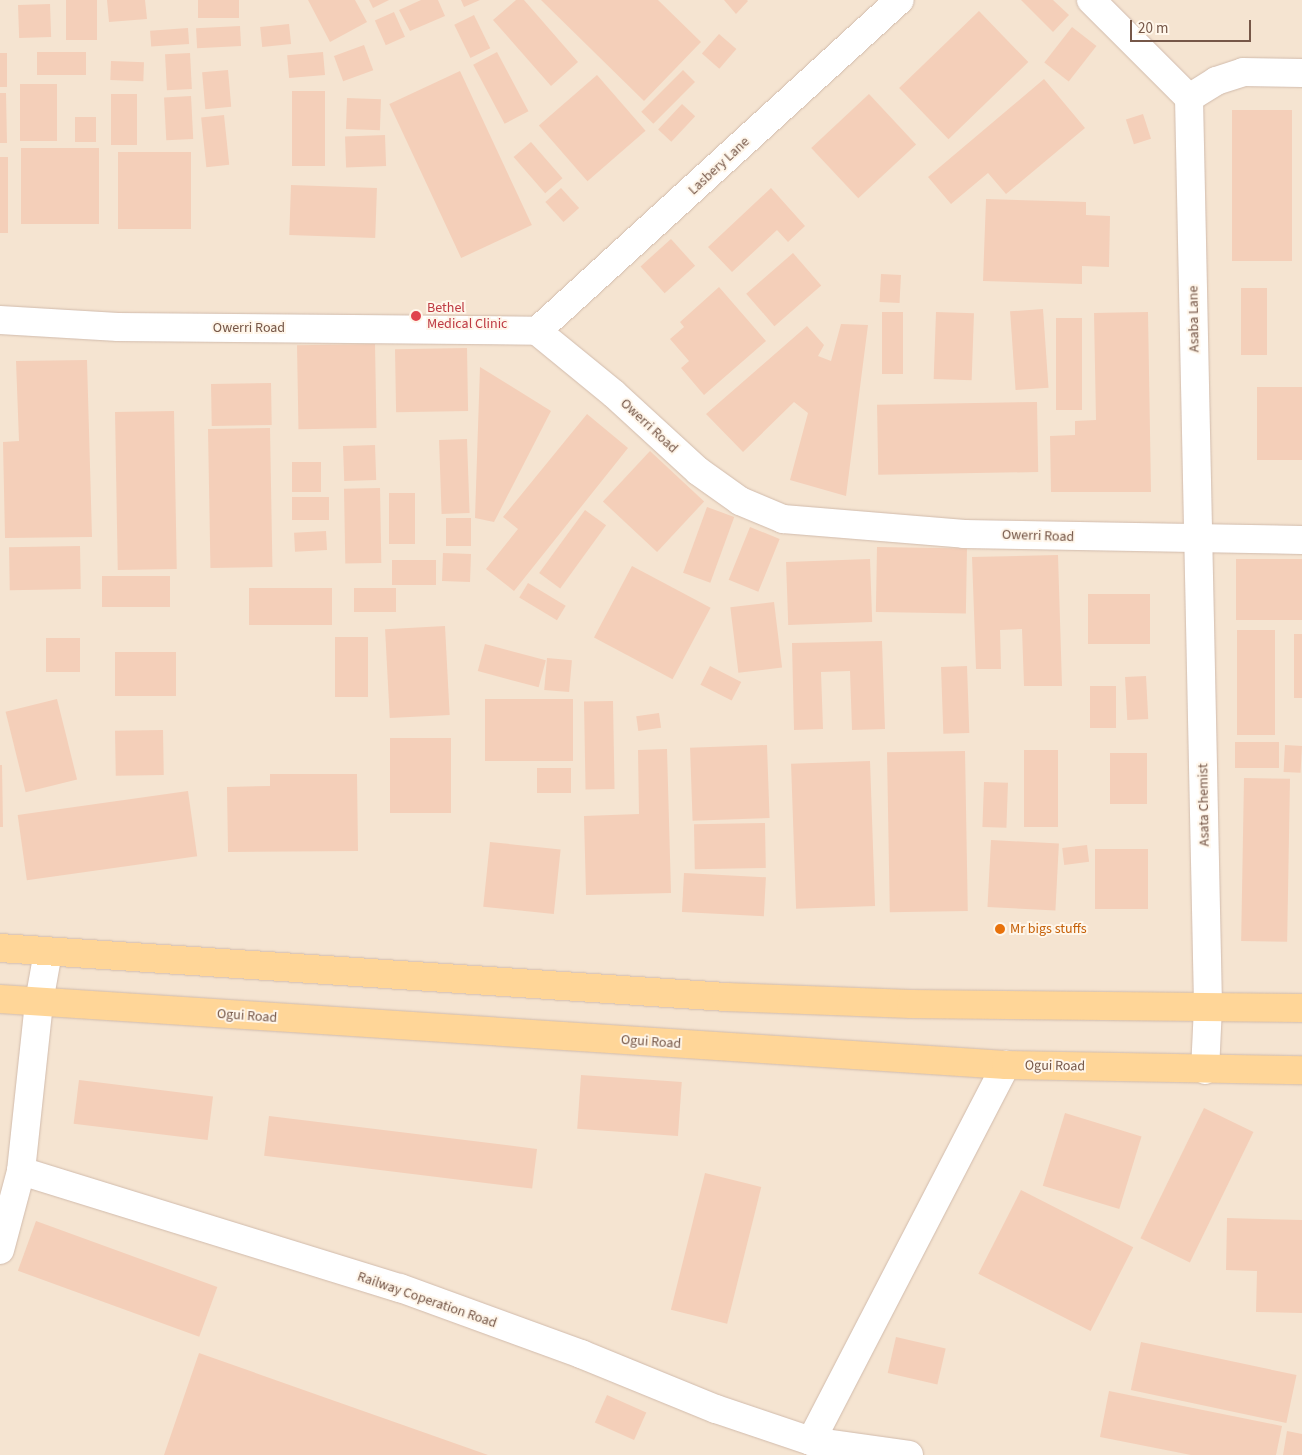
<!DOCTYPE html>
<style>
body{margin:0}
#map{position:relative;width:1302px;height:1455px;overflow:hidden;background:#fdf2e3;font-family:"Source Sans 3",sans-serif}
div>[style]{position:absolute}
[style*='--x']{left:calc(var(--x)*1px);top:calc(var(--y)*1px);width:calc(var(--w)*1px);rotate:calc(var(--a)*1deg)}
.residential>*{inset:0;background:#f5e4d1;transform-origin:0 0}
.building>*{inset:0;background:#f4cfb9;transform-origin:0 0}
.roads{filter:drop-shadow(0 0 1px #d1bbac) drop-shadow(0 0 1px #d1bbac)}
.minor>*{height:28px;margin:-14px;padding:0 14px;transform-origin:14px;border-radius:14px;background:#fff}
.major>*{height:28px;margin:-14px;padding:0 14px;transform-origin:14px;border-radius:14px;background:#ffd698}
.dots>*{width:14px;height:14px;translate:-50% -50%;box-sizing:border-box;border:2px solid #fff6ea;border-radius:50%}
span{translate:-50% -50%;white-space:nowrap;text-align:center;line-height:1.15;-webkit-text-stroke:4px #fff6ea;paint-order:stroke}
.street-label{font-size:14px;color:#765748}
.health-label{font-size:14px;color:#be3a42}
.left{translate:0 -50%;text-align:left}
.food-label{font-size:14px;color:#c56008}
.scale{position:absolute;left:1130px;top:20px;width:121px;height:22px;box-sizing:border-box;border:2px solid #765748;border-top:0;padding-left:6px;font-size:15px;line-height:18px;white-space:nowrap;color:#765748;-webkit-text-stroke:4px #fff6ea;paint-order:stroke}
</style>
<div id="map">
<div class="residential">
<i style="left:0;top:0;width:1302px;height:1455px"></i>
</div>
<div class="building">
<i style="left:66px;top:0;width:31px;height:40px"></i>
<i style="clip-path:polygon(107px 0,145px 0,147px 19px,109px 22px)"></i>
<i style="left:198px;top:0;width:41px;height:18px"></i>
<i style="clip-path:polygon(308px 0,355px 0,367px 22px,330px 42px)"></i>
<i style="clip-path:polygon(369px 0,389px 0,373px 8px)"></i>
<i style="clip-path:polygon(421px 0,438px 0,445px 16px,410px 31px,399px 10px)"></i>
<i style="clip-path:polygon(461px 0,480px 0,464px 7px)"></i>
<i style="clip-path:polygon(516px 0,524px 0,578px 62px,551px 86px,493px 20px)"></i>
<i style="clip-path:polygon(541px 0,658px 0,701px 42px,644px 101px)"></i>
<i style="clip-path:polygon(724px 0,747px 0,748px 1px,736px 14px)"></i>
<i style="clip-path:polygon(1021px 0,1053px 0,1069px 15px,1053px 32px)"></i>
<i style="left:50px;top:4px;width:33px;height:32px;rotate:88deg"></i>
<i style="left:979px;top:11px;width:71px;height:111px;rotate:46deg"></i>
<i style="left:394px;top:12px;width:27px;height:21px;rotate:66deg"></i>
<i style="left:474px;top:15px;width:37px;height:22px;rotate:64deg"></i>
<i style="left:289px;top:24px;width:20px;height:29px;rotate:84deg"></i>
<i style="left:240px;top:26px;width:20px;height:44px;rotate:87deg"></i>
<i style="left:1072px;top:27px;width:31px;height:45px;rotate:38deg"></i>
<i style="left:188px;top:28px;width:16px;height:38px;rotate:86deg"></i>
<i style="left:719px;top:34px;width:23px;height:26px;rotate:41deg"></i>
<i style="left:364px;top:45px;width:27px;height:32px;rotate:70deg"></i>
<i style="left:37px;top:52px;width:49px;height:23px"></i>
<i style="left:323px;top:52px;width:23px;height:36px;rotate:85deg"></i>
<i style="left:497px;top:52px;width:67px;height:27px;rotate:62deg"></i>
<i style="left:0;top:53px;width:7px;height:34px"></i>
<i style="left:190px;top:53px;width:36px;height:25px;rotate:87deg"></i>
<i style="left:111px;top:61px;width:33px;height:19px;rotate:2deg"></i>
<i style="left:228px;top:70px;width:37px;height:26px;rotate:85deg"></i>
<i style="left:683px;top:70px;width:17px;height:59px;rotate:45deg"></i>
<i style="left:460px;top:71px;width:170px;height:78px;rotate:65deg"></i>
<i style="left:597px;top:75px;width:74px;height:77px;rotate:49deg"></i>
<i style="clip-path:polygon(1044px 79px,1085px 128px,1006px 194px,988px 173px,951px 204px,928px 177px)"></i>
<i style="left:20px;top:84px;width:37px;height:57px"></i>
<i style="left:292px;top:91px;width:33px;height:75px"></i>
<i style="clip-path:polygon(0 93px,6px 93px,7px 143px,0 143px)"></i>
<i style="left:111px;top:94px;width:26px;height:51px"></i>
<i style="left:869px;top:94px;width:69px;height:79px;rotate:47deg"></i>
<i style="left:191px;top:96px;width:43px;height:27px;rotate:87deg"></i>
<i style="left:347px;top:98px;width:34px;height:31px;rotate:2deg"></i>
<i style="left:682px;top:104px;width:18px;height:35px;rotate:43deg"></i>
<i style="left:1232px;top:110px;width:60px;height:151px"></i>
<i style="left:1143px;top:114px;width:26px;height:18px;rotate:72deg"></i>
<i style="left:224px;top:115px;width:50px;height:23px;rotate:84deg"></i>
<i style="left:75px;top:117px;width:21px;height:25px"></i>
<i style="left:385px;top:135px;width:31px;height:40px;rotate:88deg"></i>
<i style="left:531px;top:142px;width:48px;height:23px;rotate:49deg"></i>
<i style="left:99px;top:148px;width:76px;height:78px;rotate:90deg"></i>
<i style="left:118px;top:152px;width:73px;height:77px"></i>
<i style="left:0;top:157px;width:8px;height:76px"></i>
<i style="left:291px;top:185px;width:86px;height:50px;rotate:2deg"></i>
<i style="left:561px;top:188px;width:27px;height:21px;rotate:48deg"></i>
<i style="clip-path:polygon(771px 188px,805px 226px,788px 242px,777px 230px,732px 272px,708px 247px)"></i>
<i style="clip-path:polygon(986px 199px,1086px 202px,1086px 215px,1110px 216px,1109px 267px,1082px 266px,1082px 284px,983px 281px)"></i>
<i style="left:671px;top:239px;width:36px;height:41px;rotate:48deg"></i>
<i style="left:793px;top:253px;width:43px;height:62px;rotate:49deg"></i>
<i style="left:881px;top:274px;width:20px;height:28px;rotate:3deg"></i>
<i style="clip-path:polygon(719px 287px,766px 341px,704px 395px,681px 368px,689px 361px,670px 339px,684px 327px,680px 322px)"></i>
<i style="left:1241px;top:288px;width:26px;height:67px"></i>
<i style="left:1043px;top:309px;width:79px;height:33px;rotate:86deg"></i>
<i style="left:882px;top:312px;width:21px;height:62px"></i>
<i style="left:936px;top:312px;width:38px;height:67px;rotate:2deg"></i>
<i style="clip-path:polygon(1148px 312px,1151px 492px,1051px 492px,1050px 436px,1075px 435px,1075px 421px,1096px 420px,1094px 313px)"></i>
<i style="left:1056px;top:318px;width:26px;height:92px"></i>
<i style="clip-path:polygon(841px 324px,868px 325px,846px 496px,790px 480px,808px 413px,794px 402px,743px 452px,706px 414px,807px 326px,824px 345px,818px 356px,831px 361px)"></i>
<i style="left:375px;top:344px;width:84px;height:78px;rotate:89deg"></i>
<i style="left:467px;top:348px;width:63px;height:72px;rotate:89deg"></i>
<i style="clip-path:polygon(87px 360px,92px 537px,5px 538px,3px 442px,19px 441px,16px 361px)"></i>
<i style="clip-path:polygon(480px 367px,551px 411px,494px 522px,475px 518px)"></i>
<i style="left:271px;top:383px;width:42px;height:60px;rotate:89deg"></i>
<i style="left:1257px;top:387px;width:45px;height:73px"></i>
<i style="left:1037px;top:402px;width:70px;height:160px;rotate:89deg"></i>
<i style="left:174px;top:411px;width:158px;height:59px;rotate:89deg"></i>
<i style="clip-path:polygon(587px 414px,628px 448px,514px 591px,486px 569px,518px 529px,503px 517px)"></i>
<i style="left:270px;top:428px;width:139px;height:62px;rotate:89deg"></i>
<i style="left:467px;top:439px;width:74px;height:28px;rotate:88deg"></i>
<i style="left:375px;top:445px;width:35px;height:32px;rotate:88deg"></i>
<i style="left:650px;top:451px;width:74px;height:69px;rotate:43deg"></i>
<i style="left:292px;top:462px;width:29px;height:30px"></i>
<i style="left:380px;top:488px;width:75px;height:36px;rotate:89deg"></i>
<i style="left:389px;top:493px;width:26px;height:51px"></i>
<i style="left:329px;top:497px;width:23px;height:37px;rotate:90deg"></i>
<i style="left:707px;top:507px;width:29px;height:70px;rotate:20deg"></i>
<i style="left:585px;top:510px;width:26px;height:78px;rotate:36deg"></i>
<i style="left:446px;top:518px;width:25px;height:28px"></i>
<i style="left:750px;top:527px;width:32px;height:57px;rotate:22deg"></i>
<i style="left:326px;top:531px;width:19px;height:32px;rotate:87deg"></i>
<i style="left:80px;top:546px;width:43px;height:71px;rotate:89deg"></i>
<i style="left:877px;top:547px;width:90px;height:65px;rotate:1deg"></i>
<i style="left:443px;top:553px;width:28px;height:28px;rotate:2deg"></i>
<i style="clip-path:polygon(1058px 555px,1062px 686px,1024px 686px,1022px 629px,1000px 630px,1001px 669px,976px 669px,972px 557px)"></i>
<i style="left:870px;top:559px;width:63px;height:84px;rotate:88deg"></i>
<i style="left:1236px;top:559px;width:66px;height:61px"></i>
<i style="left:392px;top:560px;width:44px;height:25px"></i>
<i style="left:632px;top:566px;width:89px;height:81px;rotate:28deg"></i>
<i style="left:102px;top:576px;width:68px;height:31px"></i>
<i style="left:528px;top:583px;width:44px;height:17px;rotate:31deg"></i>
<i style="left:249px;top:588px;width:83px;height:37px"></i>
<i style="left:396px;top:588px;width:24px;height:42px;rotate:90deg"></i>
<i style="left:1150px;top:594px;width:50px;height:62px;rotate:90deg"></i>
<i style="left:774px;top:602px;width:66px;height:44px;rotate:83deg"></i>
<i style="left:445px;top:626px;width:89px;height:60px;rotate:87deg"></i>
<i style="left:1237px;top:630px;width:38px;height:105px"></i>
<i style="left:1294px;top:634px;width:8px;height:64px"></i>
<i style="left:335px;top:637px;width:33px;height:60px"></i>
<i style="left:46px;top:638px;width:34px;height:34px"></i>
<i style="clip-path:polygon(882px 641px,885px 729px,852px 730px,850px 671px,821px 672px,823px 729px,794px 730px,792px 643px)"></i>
<i style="left:485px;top:644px;width:63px;height:28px;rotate:15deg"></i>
<i style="left:176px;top:652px;width:44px;height:61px;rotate:90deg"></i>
<i style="left:547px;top:658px;width:25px;height:32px;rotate:5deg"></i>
<i style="left:710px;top:666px;width:35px;height:21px;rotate:27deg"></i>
<i style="left:967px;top:666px;width:67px;height:26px;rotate:88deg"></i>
<i style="left:1146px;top:676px;width:43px;height:21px;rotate:87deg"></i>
<i style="left:1090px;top:686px;width:26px;height:42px"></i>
<i style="left:57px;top:699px;width:83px;height:53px;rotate:76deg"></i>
<i style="left:485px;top:699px;width:88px;height:62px"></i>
<i style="left:613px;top:701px;width:88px;height:29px;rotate:89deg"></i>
<i style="left:659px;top:713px;width:15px;height:23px;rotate:82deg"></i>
<i style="left:163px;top:730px;width:45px;height:48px;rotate:89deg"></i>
<i style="left:390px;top:738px;width:61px;height:75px"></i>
<i style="left:1235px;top:742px;width:44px;height:26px"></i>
<i style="left:767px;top:745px;width:73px;height:77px;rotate:88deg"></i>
<i style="left:1285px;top:745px;width:17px;height:27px;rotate:3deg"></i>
<i style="clip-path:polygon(667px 749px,671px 893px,586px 895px,584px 816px,639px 814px,638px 750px)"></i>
<i style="left:1024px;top:750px;width:34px;height:77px"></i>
<i style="left:965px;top:751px;width:160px;height:78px;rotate:89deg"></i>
<i style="left:1110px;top:753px;width:37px;height:51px"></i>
<i style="left:870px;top:761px;width:145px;height:79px;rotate:88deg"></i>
<i style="clip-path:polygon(0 765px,2px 765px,3px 827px,0 827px)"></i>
<i style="left:537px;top:768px;width:34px;height:25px"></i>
<i style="clip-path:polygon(270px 774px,357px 774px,358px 851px,228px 852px,227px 787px,270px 786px)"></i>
<i style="left:1244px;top:778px;width:46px;height:163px;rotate:1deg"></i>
<i style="left:984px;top:782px;width:24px;height:45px;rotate:2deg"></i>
<i style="left:188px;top:791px;width:66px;height:172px;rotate:82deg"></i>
<i style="left:765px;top:823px;width:45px;height:71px;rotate:89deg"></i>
<i style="left:991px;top:840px;width:68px;height:67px;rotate:3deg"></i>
<i style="left:490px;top:842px;width:71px;height:65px;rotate:6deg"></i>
<i style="left:1087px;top:845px;width:17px;height:25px;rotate:83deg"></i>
<i style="left:1095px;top:849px;width:53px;height:60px"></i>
<i style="left:684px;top:873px;width:82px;height:39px;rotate:3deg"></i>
<i style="left:581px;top:1075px;width:101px;height:54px;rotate:4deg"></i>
<i style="left:79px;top:1080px;width:135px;height:44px;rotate:7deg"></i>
<i style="left:1204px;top:1108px;width:55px;height:145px;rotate:26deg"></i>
<i style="left:1065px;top:1113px;width:80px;height:76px;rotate:17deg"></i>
<i style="left:269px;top:1116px;width:270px;height:40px;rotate:7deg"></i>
<i style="left:705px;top:1173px;width:58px;height:141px;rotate:14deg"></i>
<i style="left:1021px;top:1190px;width:126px;height:94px;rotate:27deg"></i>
<i style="clip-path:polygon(1227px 1218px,1302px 1220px,1302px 1313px,1256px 1312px,1257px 1271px,1226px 1270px)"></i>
<i style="left:36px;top:1221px;width:193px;height:53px;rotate:20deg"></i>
<i style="left:896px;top:1337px;width:51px;height:37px;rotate:13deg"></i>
<i style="left:1141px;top:1342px;width:159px;height:49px;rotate:12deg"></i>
<i style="clip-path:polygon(199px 1353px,488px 1455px,164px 1455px)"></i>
<i style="clip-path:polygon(1109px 1391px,1282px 1426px,1276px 1455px,1191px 1455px,1100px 1437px)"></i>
<i style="left:607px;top:1395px;width:43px;height:30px;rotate:24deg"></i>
<i style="clip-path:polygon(1287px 1431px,1302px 1434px,1302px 1455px,1283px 1455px)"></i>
</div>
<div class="roads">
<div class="minor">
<i style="--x:1091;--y:0;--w:139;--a:45"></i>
<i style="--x:1189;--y:98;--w:909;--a:88.8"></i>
<i style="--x:1208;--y:1007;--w:63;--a:92.7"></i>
<i style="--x:1189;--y:98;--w:32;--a:-32"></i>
<i style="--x:1216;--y:81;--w:28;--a:-18"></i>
<i style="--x:1243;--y:72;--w:59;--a:1"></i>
<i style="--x:0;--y:320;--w:118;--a:3.4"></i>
<i style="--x:118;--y:327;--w:419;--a:0.5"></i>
<i style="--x:537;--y:331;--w:99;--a:39.3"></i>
<i style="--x:614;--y:394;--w:114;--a:42.5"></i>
<i style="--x:698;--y:471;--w:52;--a:35.5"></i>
<i style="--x:740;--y:501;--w:47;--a:22.7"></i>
<i style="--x:783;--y:519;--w:182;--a:4.7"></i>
<i style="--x:964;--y:534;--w:338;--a:1"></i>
<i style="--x:537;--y:331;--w:491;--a:-42.4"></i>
<i style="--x:21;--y:1171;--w:397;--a:17.2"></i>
<i style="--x:400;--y:1288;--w:193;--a:20"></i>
<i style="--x:581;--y:1354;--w:146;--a:22.2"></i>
<i style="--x:716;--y:1409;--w:100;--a:18.6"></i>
<i style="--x:811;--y:1441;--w:99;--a:8.1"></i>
<i style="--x:0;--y:1250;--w:82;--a:-75.1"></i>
<i style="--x:21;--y:1171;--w:170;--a:-83.9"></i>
<i style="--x:39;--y:1002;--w:51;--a:-79.8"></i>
<i style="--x:811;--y:1441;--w:424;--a:-62.6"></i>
</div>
<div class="major">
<i style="--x:0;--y:948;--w:728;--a:3.86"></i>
<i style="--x:726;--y:997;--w:185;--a:2.2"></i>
<i style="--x:911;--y:1004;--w:391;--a:0.6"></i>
<i style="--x:0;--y:999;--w:1008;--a:3.75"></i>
<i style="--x:1006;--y:1065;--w:296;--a:1"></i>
</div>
</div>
<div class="dots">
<i style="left:416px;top:316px;background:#e0444e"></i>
<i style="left:1000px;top:929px;background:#e8710a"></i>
</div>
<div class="street-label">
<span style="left:719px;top:166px;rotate:-43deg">Lasbery Lane</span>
<span style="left:1194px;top:319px;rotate:-91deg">Asaba Lane</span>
<span style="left:249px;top:328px">Owerri Road</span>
<span style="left:649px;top:426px;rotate:43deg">Owerri Road</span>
<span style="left:1038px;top:536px;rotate:2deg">Owerri Road</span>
<span style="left:1204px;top:805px;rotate:-91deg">Asata Chemist</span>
<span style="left:247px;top:1016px;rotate:4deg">Ogui Road</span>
<span style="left:651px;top:1042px;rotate:4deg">Ogui Road</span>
<span style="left:1055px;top:1066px;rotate:1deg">Ogui Road</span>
<span style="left:427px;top:1300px;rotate:19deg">Railway Coperation Road</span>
</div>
<div class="health-label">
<span class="left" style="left:427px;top:316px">Bethel<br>Medical Clinic</span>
</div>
<div class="food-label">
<span class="left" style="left:1010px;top:929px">Mr bigs stuffs</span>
</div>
<div class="scale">20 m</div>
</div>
